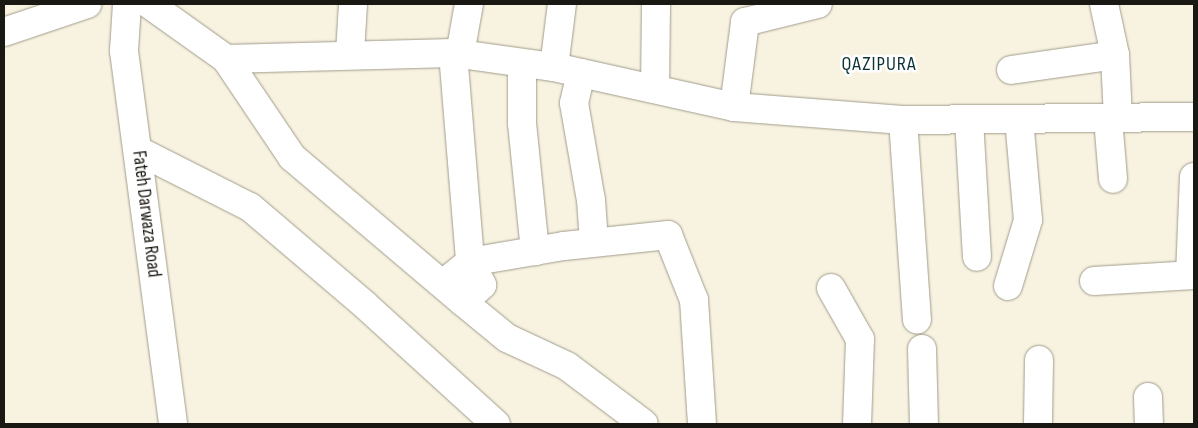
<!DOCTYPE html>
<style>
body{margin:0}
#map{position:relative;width:1198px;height:428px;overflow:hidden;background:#f8f3e1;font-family:"Sofia Sans Condensed",sans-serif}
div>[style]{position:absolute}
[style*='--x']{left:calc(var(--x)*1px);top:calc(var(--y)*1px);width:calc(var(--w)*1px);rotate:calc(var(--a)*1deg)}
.roads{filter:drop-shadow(0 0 1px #a19c8b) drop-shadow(0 0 1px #a19c8b)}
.minor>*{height:28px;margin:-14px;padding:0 14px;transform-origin:14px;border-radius:14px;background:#fff}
.major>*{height:28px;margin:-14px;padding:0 14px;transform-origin:14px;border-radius:14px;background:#fff}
span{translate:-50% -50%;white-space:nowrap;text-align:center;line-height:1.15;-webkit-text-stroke:5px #fff;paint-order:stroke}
.street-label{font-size:19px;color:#1a1812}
.neighbourhood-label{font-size:20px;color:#0d3133;letter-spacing:1px}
.frame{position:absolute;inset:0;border:5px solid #1a1812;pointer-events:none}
</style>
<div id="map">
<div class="roads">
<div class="minor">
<i style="--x:127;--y:4;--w:47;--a:93.7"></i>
<i style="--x:124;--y:51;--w:376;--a:82.5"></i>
<i style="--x:149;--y:4;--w:95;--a:35.5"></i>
<i style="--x:226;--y:59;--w:118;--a:56"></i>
<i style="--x:292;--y:157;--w:224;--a:40.3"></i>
<i style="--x:463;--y:302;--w:57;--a:39.3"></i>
<i style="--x:507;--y:338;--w:66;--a:25"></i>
<i style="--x:567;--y:366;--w:96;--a:37"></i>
<i style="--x:1104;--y:4;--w:52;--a:77.8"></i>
<i style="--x:1115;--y:55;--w:63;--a:87.3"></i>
<i style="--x:350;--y:53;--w:49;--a:-86.5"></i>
<i style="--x:453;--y:53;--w:210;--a:85.3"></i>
<i style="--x:470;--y:262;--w:26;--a:62"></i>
<i style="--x:482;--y:285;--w:25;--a:138"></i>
<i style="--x:460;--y:54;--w:51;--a:-79.8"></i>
<i style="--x:226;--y:59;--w:227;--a:-1.5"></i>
<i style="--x:453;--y:53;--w:102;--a:7.9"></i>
<i style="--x:554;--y:67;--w:184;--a:12.5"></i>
<i style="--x:734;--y:107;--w:169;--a:4.4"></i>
<i style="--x:903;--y:120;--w:291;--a:-0.6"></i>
<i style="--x:522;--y:63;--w:60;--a:90"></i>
<i style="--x:522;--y:123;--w:129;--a:84.2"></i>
<i style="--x:554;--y:67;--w:64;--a:-82.8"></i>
<i style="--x:1011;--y:70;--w:105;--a:-8.2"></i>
<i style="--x:581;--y:73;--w:31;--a:103"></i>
<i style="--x:574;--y:103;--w:98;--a:80.1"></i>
<i style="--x:591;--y:200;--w:42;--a:85.9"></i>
<i style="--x:655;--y:89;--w:85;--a:-89.3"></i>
<i style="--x:734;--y:107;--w:86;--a:-82.6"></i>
<i style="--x:745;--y:22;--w:75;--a:-13.9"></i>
<i style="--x:969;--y:119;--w:138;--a:86.7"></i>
<i style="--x:1108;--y:119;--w:60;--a:85.2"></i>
<i style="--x:903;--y:120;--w:200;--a:86"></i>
<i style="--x:139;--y:151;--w:124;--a:26.8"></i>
<i style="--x:250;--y:207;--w:151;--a:40.4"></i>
<i style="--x:365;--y:305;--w:177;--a:42.3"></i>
<i style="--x:1190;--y:275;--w:98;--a:-87.7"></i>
<i style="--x:1094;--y:281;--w:100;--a:-3.4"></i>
<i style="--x:443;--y:284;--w:35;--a:-39"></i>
<i style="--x:470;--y:262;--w:95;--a:-9.7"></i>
<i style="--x:564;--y:246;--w:105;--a:-6"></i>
<i style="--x:668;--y:235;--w:70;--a:68.2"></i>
<i style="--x:694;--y:300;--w:124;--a:86.3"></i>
<i style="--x:1008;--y:286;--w:69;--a:-73.1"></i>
<i style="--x:1028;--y:220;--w:101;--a:-95.1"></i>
<i style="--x:831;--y:288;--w:59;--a:60.4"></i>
<i style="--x:860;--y:339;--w:85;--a:92"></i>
<i style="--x:922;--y:349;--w:75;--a:88.5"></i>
<i style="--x:1148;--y:397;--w:27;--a:88"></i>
<i style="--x:1038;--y:424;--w:64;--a:-89.1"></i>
</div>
<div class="major">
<i style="--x:4;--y:32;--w:88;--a:-18.6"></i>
</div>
</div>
<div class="street-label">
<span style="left:146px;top:214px;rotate:83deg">Fateh Darwaza Road</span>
</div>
<div class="neighbourhood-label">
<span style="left:879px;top:64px">QAZIPURA</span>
</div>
<div class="frame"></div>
</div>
